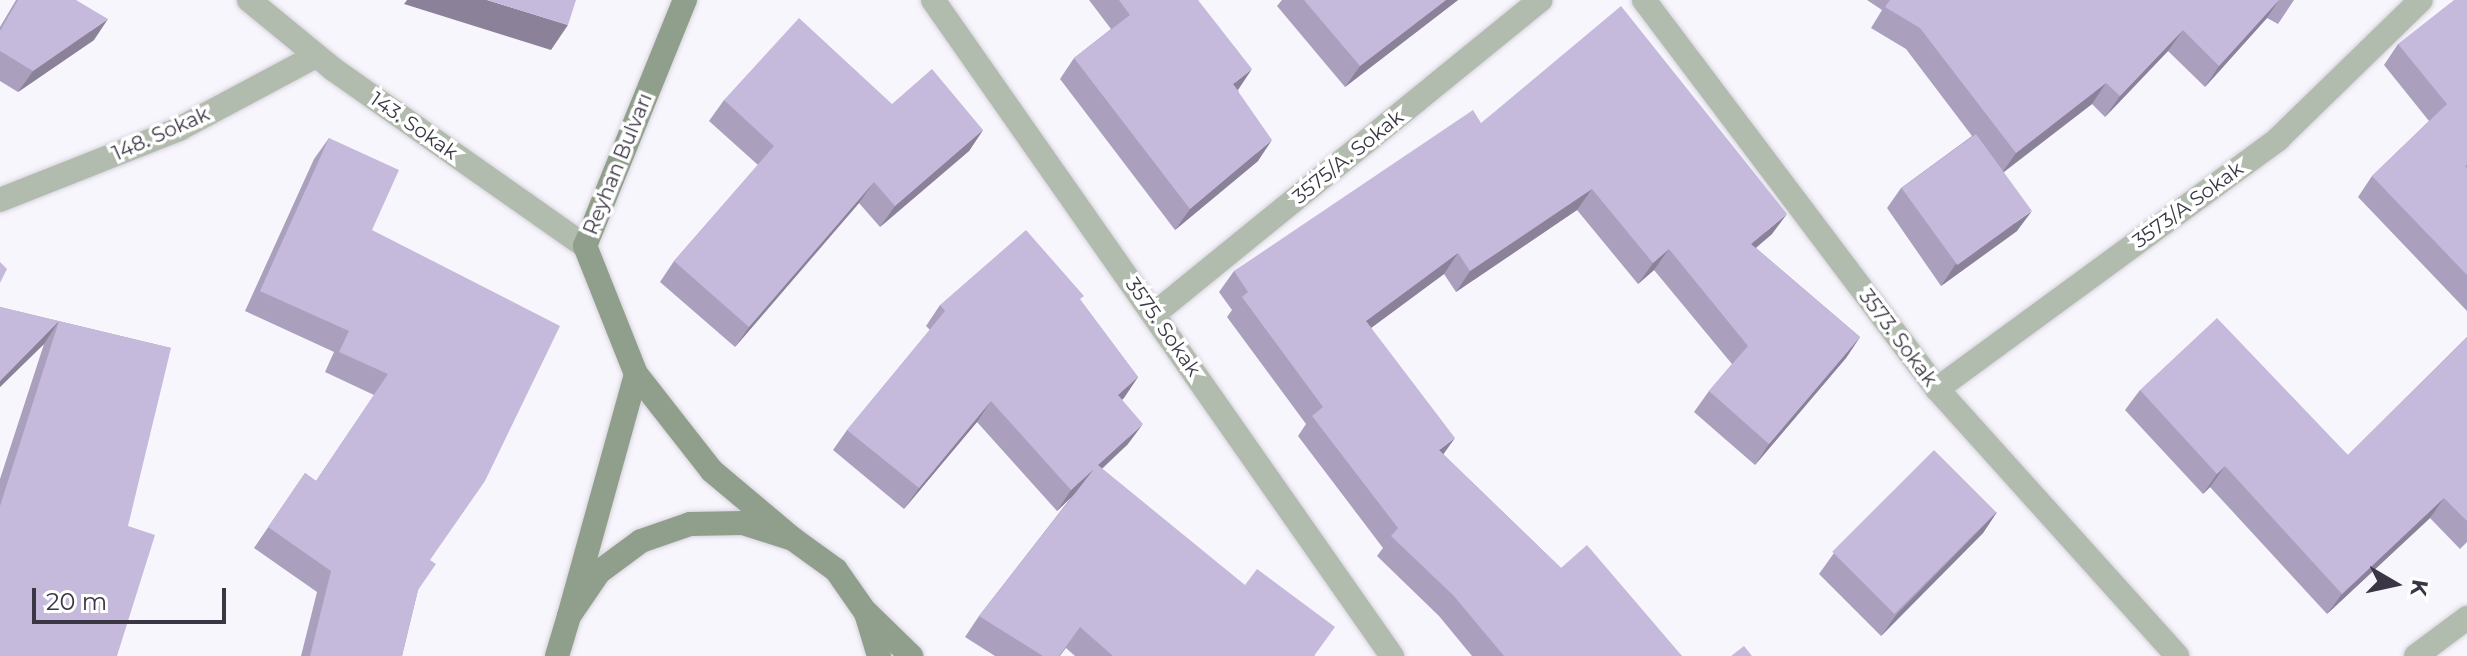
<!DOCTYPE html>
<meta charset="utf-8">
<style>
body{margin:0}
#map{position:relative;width:2467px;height:656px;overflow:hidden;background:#f8f6fd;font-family:Montserrat,sans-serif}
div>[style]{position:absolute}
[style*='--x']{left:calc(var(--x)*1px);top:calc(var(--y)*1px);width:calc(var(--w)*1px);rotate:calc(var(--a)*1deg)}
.roads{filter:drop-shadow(0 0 2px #d6d3dc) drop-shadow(0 0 2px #d6d3dc)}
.street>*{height:24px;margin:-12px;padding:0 12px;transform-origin:12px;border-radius:12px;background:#b2bcae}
.secondary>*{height:24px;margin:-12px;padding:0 12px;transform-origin:12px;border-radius:12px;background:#909f8b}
.wall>*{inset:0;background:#aaa0bd}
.shaded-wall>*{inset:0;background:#8b829a}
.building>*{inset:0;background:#c6badc;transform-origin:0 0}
span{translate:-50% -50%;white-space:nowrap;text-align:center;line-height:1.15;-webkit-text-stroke:7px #fff;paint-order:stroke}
.street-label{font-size:20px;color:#3a3643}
.north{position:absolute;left:2355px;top:544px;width:80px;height:80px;-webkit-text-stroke:6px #fff;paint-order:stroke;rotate:99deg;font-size:22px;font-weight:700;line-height:32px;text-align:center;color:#3a3643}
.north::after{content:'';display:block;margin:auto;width:28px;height:36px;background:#3a3643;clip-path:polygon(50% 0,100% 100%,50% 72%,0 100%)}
.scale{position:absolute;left:32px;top:588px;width:194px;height:36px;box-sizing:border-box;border:4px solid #3a3643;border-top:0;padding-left:10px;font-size:24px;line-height:28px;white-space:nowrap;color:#3a3643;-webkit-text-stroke:6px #fff;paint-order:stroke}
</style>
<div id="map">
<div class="roads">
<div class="street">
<i style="--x:249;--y:0;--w:109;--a:39.4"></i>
<i style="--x:333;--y:69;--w:308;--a:35.1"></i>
<i style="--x:933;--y:0;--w:801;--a:55.02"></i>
<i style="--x:1644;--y:0;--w:487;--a:53"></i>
<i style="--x:1937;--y:389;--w:359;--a:48"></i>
<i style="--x:0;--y:200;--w:193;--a:-21.6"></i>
<i style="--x:179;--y:129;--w:155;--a:-28.1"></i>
<i style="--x:1154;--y:314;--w:498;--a:-39.1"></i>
<i style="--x:1937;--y:389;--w:423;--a:-36.2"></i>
<i style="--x:2278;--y:139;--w:199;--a:-44.2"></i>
<i style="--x:2416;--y:656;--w:64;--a:-36.7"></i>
</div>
<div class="secondary">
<i style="--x:636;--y:374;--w:138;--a:-111.7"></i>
<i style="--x:585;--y:246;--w:266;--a:-67.9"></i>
<i style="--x:867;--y:613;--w:62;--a:44.3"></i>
<i style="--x:569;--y:616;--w:251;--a:-74.5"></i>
<i style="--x:636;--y:374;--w:123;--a:51.9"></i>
<i style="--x:712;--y:471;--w:106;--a:40"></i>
<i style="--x:557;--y:656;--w:42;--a:-73.3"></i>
<i style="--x:569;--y:616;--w:53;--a:-55.7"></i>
<i style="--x:599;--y:572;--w:52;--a:-36.4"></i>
<i style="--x:641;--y:541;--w:52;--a:-19.1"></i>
<i style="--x:690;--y:524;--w:53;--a:-1.1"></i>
<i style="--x:743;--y:523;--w:52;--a:17.7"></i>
<i style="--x:793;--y:539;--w:53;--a:35.8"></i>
<i style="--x:836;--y:570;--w:52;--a:55.1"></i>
<i style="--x:866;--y:613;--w:45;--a:73.2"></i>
</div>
</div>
<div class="wall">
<i style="clip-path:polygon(16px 0,76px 0,94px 40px,18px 92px,0 81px,0 27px)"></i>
<i style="clip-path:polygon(1089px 0,1198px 0,1238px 90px,1258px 161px,1175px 230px,1060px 79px,1074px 58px,1111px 29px)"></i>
<i style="clip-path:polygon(1282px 0,1458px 0,1345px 87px,1277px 6px)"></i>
<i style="clip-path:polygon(1867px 0,2294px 0,2278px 24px,2267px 18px,2205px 87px,2168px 51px,2105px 117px,2092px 104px,2004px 172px,2017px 231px,1941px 286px,1887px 208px,1901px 188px,1972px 136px,1906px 49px,1871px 28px,1882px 10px)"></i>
<i style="clip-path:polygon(2467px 0,2467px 311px,2358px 197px,2372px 176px,2429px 121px,2384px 65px,2398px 44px)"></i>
<i style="clip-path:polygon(724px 100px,892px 104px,983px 130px,969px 151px,880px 227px,859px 203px,735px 347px,660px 282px,674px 261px,758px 165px,709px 121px)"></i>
<i style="clip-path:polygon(1481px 123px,1772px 234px,1756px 248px,1860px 337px,1846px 358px,1755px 465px,1694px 412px,1709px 391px,1732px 364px,1654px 270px,1638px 284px,1577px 210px,1456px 292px,1444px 274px,1371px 328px,1443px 454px,1561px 568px,1682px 656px,1472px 656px,1439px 616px,1377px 556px,1383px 548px,1298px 436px,1306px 424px,1227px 317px,1232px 310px,1219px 292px,1234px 271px)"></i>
<i style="clip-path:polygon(329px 138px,372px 230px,430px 560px,418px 590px,402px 656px,301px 656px,317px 592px,254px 548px,305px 473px,316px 481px,374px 395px,325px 372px,334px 352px,245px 311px,314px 159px)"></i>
<i style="clip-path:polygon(1080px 300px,1138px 377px,1122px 400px,1128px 444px,1102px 469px,1315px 656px,1075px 656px,1066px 648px,1060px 656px,995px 656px,965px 637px,979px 616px,1073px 495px,1057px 511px,977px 422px,904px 509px,833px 450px,847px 430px,930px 330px,926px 326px,940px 305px)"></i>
<i style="clip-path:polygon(0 307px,171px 348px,0 656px,0 479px,44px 344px,0 387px)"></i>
<i style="clip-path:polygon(2467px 337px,2467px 542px,2460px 549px,2430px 518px,2327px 614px,2210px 487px,2203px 494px,2125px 410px,2140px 390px,2348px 455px)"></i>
<i style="clip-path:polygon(1997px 512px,1983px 533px,1881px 636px,1819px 574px,1834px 553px)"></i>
</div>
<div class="shaded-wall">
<i style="clip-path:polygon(407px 0,487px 0,568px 25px,551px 50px,404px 4px)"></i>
<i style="clip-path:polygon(1446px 0,1458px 0,1345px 87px,1360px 66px)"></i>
<i style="clip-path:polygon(2279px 0,2267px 18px,2205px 87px,2219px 66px)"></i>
<i style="clip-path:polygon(108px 19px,94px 40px,18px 92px,33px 71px)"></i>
<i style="clip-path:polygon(2183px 30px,2168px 51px,2105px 117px,2120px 96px)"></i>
<i style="clip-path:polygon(1252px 69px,1238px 90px,1233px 84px)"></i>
<i style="clip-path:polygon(2106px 83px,2092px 104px,2001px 174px,2016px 153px)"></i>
<i style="clip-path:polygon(983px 130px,969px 151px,880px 227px,895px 206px)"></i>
<i style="clip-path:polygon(1272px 140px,1258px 161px,1175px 230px,1190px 209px)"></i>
<i style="clip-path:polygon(874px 182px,859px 203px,735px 347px,749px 327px)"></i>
<i style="clip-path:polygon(1592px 189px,1577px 210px,1456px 292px,1470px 271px)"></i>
<i style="clip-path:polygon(2032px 211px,2017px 231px,1941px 286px,1955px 265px)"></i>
<i style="clip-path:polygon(1787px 214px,1772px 234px,1736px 264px,1751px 244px)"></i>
<i style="clip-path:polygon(1669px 249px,1654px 270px,1638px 284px,1653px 263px)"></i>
<i style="clip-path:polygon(1458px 253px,1444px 274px,1352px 342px,1366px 321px)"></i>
<i style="clip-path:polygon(59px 321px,44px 344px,0 387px,0 381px)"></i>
<i style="clip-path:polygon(1860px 337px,1846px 358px,1755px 465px,1769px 444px)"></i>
<i style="clip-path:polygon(1138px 377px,1124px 398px,1103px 416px,1118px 395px)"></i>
<i style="clip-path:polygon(991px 401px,977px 422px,904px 509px,919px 488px)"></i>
<i style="clip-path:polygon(1143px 424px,1128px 444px,1083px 486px,1098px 465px)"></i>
<i style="clip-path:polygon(1455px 438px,1440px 459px,1439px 450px)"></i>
<i style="clip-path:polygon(2225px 466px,2210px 487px,2203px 494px,2217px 474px)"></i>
<i style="clip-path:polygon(1094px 469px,1079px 490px,1057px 511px,1071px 490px)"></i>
<i style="clip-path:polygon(2444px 498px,2430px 518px,2327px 614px,2342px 594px)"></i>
<i style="clip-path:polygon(1997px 512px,1983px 533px,1881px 636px,1896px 615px)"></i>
</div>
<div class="building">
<i style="clip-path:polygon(18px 0,76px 0,108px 19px,33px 71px,0 51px,0 31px)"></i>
<i style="clip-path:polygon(487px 0,576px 0,568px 25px)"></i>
<i style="clip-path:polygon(1119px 0,1198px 0,1252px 69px,1233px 84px,1272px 140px,1190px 209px,1074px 58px,1130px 15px)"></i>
<i style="clip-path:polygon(1304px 0,1446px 0,1360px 66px)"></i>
<i style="clip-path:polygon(1890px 0,2279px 0,2219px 66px,2183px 30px,2120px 96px,2106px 83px,2016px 153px,1920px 28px,1885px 7px)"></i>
<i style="clip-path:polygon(2454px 0,2467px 0,2467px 165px,2465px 166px,2467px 168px,2467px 275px,2372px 176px,2447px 104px,2398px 44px)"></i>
<i style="clip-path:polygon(1621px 6px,1787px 214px,1751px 244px,1860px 337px,1769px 444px,1709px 391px,1748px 346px,1669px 249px,1653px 263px,1592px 189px,1470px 271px,1458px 253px,1366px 321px,1455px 438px,1439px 450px,1561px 568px,1587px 545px,1682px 656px,1504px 656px,1453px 595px,1391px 536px,1398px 528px,1312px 416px,1323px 407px,1242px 297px,1248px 292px,1234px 271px,1473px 110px,1481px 123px)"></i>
<i style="clip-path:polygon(799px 18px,892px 104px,932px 69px,983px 130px,895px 206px,874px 182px,749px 327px,674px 261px,774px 146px,724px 100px)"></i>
<i style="left:1976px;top:134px;width:95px;height:92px;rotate:54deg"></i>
<i style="clip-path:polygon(329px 138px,399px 170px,372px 230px,560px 326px,485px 481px,430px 560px,436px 564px,418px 590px,402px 656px,310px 656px,331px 571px,268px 527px,305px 473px,316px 481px,388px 374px,339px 352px,349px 331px,260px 291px)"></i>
<i style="clip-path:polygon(1026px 230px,1084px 296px,1080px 299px,1138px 377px,1118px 395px,1143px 424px,1098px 465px,1245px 585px,1257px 569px,1335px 627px,1314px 656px,1113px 656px,1080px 627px,1059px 656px,1043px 656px,979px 616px,1094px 469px,1071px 490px,991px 401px,919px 488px,847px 430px,945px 311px,940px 305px)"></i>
<i style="clip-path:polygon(0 262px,7px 269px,0 283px)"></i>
<i style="clip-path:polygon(0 307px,171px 348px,128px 526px,155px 535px,117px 656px,0 656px,0 506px,59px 321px,0 381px)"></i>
<i style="clip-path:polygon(2217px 318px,2348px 455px,2467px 337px,2467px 521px,2444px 498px,2342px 594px,2225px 466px,2217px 474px,2140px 390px)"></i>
<i style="left:1934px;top:450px;width:88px;height:144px;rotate:45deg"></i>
<i style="clip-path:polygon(1744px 646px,1752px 656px,1731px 656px)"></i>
</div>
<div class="street-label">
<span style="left:414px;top:126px;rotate:35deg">143. Sokak</span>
<span style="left:161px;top:134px;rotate:-24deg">148. Sokak</span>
<span style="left:1348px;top:157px;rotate:-39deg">3575/A. Sokak</span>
<span style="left:618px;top:164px;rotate:-68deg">Reyhan Bulvarı</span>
<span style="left:2188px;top:205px;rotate:-36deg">3573/A Sokak</span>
<span style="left:1163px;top:327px;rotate:55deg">3575. Sokak</span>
<span style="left:1898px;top:338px;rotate:53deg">3573. Sokak</span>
</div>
<div class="north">K</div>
<div class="scale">20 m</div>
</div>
